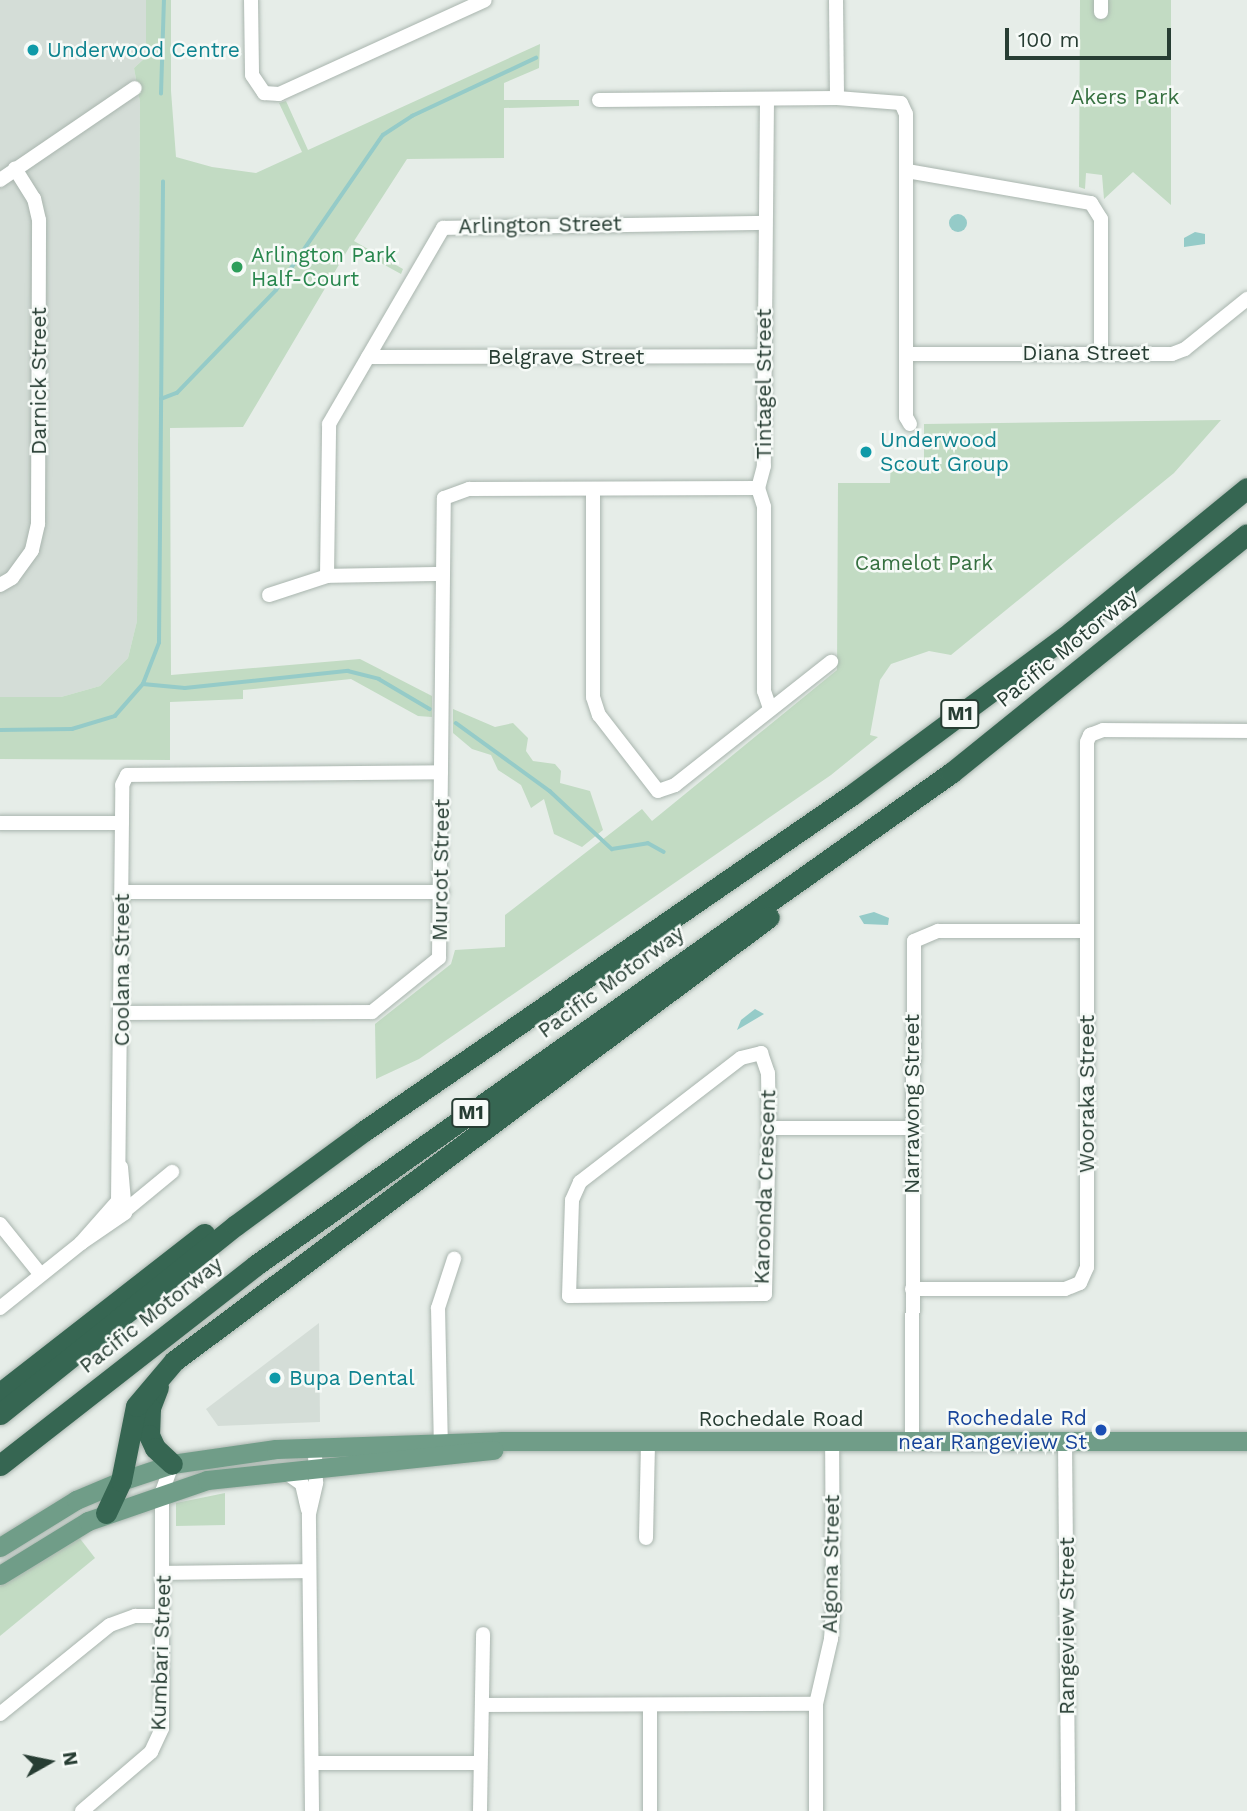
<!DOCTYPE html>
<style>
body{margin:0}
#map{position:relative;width:1247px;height:1811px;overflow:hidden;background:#e6ede8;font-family:"Work Sans",sans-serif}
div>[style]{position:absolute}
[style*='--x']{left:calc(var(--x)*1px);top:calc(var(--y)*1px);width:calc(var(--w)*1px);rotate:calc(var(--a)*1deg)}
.built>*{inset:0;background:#d4ddd7}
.green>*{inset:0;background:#c2dbc3}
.water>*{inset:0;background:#95cbc8}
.round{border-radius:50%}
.stream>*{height:3.5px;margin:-1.75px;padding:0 1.75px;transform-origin:1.75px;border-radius:1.75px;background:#95cbc8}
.roads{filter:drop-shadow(0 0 2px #a9b5ae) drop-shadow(0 0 2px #a9b5ae)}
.minor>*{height:14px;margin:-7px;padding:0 7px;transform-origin:7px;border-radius:7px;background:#fff}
.major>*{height:19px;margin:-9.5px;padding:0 9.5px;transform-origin:9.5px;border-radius:9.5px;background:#709d88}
.highway>*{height:21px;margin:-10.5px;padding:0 10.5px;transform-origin:10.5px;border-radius:10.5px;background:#366652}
.dots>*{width:19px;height:19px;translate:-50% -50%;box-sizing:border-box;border:4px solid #f6faf7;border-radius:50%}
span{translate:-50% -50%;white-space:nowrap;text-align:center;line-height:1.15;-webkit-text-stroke:5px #f6faf7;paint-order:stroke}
.shield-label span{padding:2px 5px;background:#f6faf7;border:2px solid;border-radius:5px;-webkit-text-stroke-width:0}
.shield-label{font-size:19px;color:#273d33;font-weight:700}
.culture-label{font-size:21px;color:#0d838f}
.left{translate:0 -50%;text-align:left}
.park-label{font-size:21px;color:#367040}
.street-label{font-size:21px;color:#273d33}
.leisure-label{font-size:21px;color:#27864d}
.transit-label{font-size:21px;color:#164399}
.right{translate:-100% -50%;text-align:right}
.north{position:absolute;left:14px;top:1727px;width:70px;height:70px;-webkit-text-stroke:5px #f6faf7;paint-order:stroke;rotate:81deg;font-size:19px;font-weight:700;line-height:28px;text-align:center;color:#273d33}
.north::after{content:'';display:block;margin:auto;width:24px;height:32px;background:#273d33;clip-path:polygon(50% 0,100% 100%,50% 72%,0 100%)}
.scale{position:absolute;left:1005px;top:28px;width:166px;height:32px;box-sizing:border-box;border:4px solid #273d33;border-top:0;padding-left:9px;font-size:21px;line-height:24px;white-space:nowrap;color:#273d33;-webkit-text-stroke:5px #f6faf7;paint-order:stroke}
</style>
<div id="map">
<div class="built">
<i style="clip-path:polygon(0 0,146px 0,146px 57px,134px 68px,140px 102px,137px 621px,128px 658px,100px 686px,61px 697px,0 697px)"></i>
<i style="clip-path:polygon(319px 1323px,320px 1422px,218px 1426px,206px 1409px)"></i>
</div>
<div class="green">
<i style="clip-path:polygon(146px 0,171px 0,171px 91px,176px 157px,212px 167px,256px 173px,302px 152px,279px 103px,286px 101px,308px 150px,540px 44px,539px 68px,504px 83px,504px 100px,579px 100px,579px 106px,504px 108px,504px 158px,407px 159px,354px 241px,403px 269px,401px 274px,350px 246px,243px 427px,170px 428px,171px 675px,360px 659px,432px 696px,432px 717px,418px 716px,351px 679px,243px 690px,243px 699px,170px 702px,170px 760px,0 759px,0 697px,61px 697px,100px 686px,128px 658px,137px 621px,140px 102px,134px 68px,146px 57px)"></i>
<i style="clip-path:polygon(1080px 0,1171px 0,1171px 205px,1133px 172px,1104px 199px,1102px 175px,1086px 173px,1085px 189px,1079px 187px)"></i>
<i style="clip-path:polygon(1221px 420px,1174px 473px,951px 655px,929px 651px,891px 664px,880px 680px,870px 735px,878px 737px,831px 775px,419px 1059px,376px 1079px,375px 1024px,451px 964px,455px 950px,505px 947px,505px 915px,642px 809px,652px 821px,837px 670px,838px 483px,890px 483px,891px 459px,924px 459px,924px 424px)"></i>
<i style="clip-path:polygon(453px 709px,495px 727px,513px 723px,528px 738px,526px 751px,533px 761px,555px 764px,561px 771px,560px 783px,590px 791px,603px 830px,582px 847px,554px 834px,544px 799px,531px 808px,521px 785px,498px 770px,491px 755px,472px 749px,453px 733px)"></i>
<i style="clip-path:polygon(225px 1493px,225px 1525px,176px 1526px,176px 1503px)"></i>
<i style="clip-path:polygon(78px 1536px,95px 1558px,0 1636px,0 1586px)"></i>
</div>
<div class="water">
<i class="round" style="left:949px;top:214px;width:18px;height:18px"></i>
<i style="clip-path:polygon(1195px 232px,1205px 234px,1205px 244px,1184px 247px,1184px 238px)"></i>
<i style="clip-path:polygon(874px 912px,889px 918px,888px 925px,864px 924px,859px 916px)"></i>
<i style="clip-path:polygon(755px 1009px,764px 1014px,737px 1030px,741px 1020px)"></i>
</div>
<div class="stream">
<i style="--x:161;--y:94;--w:94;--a:-88.2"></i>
<i style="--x:161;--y:399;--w:17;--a:-21"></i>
<i style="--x:177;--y:393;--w:143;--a:-46.1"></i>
<i style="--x:276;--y:290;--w:188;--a:-55.4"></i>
<i style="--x:383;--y:135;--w:35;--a:-33"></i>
<i style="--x:412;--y:116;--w:137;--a:-25.1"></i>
<i style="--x:143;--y:684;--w:42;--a:5.4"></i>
<i style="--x:185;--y:688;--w:164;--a:-6"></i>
<i style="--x:348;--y:671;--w:32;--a:14"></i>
<i style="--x:379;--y:679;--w:59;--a:30.5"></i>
<i style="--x:456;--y:723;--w:116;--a:35.9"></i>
<i style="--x:550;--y:791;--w:85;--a:43.1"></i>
<i style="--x:612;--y:849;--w:36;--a:-9"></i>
<i style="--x:648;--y:843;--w:18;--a:29"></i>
<i style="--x:0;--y:730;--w:72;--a:-0.8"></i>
<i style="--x:72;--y:729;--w:45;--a:-16.8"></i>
<i style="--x:115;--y:716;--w:43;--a:-48.8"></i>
<i style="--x:143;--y:684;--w:44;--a:-68.7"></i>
<i style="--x:159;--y:643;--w:461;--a:-89.5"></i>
</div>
<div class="roads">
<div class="minor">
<i style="--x:251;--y:0;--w:75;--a:89.2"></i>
<i style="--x:252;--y:75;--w:22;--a:56"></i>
<i style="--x:264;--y:93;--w:15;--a:4"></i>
<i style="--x:279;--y:94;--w:226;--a:-24.5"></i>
<i style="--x:836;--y:0;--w:98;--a:89.4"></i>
<i style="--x:1101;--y:0;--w:12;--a:90"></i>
<i style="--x:767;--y:99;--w:367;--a:90.5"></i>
<i style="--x:764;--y:466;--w:23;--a:105"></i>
<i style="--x:758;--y:488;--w:20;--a:72"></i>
<i style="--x:764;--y:507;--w:184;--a:90"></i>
<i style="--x:764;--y:691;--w:18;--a:71"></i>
<i style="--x:599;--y:100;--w:238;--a:-0.5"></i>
<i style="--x:837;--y:98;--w:64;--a:4.5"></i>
<i style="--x:901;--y:103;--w:12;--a:66"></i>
<i style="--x:906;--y:114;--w:303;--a:90"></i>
<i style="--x:906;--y:417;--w:8;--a:60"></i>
<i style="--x:907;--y:171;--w:187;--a:9.9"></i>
<i style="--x:1091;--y:203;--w:19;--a:58"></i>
<i style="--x:1101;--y:219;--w:133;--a:90"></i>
<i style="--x:0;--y:180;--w:163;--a:-34.3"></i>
<i style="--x:907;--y:354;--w:265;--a:0"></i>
<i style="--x:1172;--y:354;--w:14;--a:-21"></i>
<i style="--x:1185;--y:349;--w:80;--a:-38.9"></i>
<i style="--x:368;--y:357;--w:396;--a:-0.1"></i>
<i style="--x:593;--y:490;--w:207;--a:90"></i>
<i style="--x:593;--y:697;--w:19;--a:72"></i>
<i style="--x:599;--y:715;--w:96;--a:52.2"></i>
<i style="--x:658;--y:791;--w:18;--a:-19"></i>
<i style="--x:675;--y:785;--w:199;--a:-38.3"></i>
<i style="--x:327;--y:576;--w:152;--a:-89.2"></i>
<i style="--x:329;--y:424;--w:227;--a:-59.8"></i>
<i style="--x:443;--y:228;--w:321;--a:-0.9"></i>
<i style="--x:0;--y:585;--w:14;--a:-30"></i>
<i style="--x:12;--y:578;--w:34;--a:-54"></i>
<i style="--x:32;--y:550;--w:27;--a:-77"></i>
<i style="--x:38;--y:524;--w:304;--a:-89.8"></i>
<i style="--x:39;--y:220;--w:22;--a:-103"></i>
<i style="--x:34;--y:199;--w:36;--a:-122"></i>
<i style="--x:269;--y:595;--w:61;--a:-18.1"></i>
<i style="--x:327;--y:576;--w:115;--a:-1"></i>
<i style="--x:0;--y:823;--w:122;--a:0"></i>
<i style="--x:122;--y:892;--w:320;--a:0"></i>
<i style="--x:122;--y:1013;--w:250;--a:-0.2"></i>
<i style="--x:372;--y:1012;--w:86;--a:-38.9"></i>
<i style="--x:439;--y:958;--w:460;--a:-89.4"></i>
<i style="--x:444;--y:498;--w:27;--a:-20"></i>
<i style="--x:469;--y:489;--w:289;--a:-0.2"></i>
<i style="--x:761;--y:1053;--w:21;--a:71"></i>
<i style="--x:768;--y:1073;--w:55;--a:89"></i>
<i style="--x:769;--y:1128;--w:166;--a:91.4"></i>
<i style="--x:765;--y:1294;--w:196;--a:179.4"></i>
<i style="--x:569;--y:1296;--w:96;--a:-88.2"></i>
<i style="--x:572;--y:1200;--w:20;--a:-66"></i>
<i style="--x:580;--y:1182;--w:203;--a:-37.6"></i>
<i style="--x:741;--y:1058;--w:21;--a:-14"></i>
<i style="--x:769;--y:1128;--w:143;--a:0"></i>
<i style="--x:121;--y:1167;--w:46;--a:85"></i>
<i style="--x:125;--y:1213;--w:53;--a:145.7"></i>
<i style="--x:81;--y:1243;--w:56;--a:-48.6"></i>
<i style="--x:118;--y:1201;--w:416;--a:-89.4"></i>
<i style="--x:122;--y:785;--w:11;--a:-63"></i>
<i style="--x:127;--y:775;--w:314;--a:-0.5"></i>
<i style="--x:121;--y:1208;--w:5;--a:22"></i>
<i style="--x:126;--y:1210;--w:60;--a:-39.6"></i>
<i style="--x:0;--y:1224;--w:65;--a:51.2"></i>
<i style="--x:912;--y:1289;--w:153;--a:0"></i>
<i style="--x:1065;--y:1289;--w:16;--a:-22"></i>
<i style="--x:1080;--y:1283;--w:17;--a:-66"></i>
<i style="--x:1087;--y:1267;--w:525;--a:-90"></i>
<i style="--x:1087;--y:742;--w:8;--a:-67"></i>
<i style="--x:1090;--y:735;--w:14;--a:-21"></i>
<i style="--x:1103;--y:730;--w:144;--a:0.4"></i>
<i style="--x:0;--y:1308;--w:104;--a:-38.7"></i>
<i style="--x:912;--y:1441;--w:500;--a:-89.77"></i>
<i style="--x:914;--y:941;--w:26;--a:-23"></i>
<i style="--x:938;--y:931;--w:148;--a:0"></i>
<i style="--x:1065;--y:1441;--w:370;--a:89.5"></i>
<i style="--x:441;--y:1450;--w:142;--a:-91.2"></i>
<i style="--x:438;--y:1308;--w:52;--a:-71.9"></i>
<i style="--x:285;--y:1472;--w:21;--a:35"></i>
<i style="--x:302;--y:1484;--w:26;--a:77"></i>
<i style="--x:646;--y:1538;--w:95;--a:-88.8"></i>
<i style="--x:164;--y:1573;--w:145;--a:-0.8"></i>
<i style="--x:485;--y:1705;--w:331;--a:-0.2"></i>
<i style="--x:650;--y:1705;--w:106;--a:90"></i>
<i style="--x:0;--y:1714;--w:141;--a:-39"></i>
<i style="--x:110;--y:1625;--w:27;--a:-20"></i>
<i style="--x:135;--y:1616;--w:27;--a:0"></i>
<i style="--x:312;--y:1763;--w:168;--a:0"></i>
<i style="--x:82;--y:1811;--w:91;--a:-40.5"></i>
<i style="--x:151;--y:1752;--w:26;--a:-65"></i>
<i style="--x:162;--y:1728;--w:236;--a:-90"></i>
<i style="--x:162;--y:1492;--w:30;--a:-70"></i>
<i style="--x:312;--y:1811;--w:297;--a:-90.6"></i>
<i style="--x:309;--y:1514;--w:32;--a:-77"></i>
<i style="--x:316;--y:1483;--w:35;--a:-92"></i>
<i style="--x:480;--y:1811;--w:177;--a:-89"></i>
<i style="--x:816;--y:1811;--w:107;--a:-90"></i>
<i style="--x:816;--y:1704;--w:67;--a:-77"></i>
<i style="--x:831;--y:1639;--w:27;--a:-86"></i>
<i style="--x:833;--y:1612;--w:170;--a:-90.3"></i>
</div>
<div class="major">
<i style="--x:0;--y:1547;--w:89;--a:-31.7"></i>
<i style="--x:76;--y:1500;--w:49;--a:-22.9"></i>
<i style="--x:121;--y:1481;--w:54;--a:-18.4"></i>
<i style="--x:172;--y:1464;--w:105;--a:-8.2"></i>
<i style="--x:276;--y:1449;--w:225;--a:-2"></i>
<i style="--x:501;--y:1441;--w:746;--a:0"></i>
<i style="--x:0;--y:1575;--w:103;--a:-31.5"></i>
<i style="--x:88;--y:1521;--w:126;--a:-19"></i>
<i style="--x:207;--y:1480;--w:288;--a:-6"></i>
</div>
<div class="highway">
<i style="--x:158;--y:1387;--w:22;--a:111"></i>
<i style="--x:150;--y:1408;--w:27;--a:92"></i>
<i style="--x:149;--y:1435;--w:14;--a:65"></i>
<i style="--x:155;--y:1448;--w:23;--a:43"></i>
<i style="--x:0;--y:1393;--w:259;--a:-37.9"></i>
<i style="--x:0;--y:1414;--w:302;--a:-38.7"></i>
<i style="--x:236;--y:1225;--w:159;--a:-36.3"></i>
<i style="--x:364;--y:1131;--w:594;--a:-34.57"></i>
<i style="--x:853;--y:794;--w:272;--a:-36.6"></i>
<i style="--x:1071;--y:632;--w:227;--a:-39.3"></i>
<i style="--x:0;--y:1465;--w:325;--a:-38"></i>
<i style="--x:256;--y:1265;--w:852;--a:-35.3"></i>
<i style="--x:951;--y:773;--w:380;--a:-38.9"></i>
<i style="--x:106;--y:1513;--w:35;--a:-65"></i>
<i style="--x:121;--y:1481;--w:76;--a:-78.7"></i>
<i style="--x:136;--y:1406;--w:59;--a:-49.8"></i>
<i style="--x:174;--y:1361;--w:742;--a:-36.73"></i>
</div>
</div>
<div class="dots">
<i style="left:33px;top:50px;background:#0f9aa8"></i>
<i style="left:237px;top:267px;background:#2e9e5b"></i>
<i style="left:866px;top:452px;background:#0f9aa8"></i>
<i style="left:275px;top:1378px;background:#0f9aa8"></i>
<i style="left:1101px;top:1430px;background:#1a4fb4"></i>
</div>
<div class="shield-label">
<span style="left:960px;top:714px">M1</span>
<span style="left:471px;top:1113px">M1</span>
</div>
<div class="culture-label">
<span class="left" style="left:47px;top:50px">Underwood Centre</span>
<span class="left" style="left:880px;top:452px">Underwood<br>Scout Group</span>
<span class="left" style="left:289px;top:1378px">Bupa Dental</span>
</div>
<div class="park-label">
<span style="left:1125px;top:97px">Akers Park</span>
<span style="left:924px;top:563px">Camelot Park</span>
</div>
<div class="street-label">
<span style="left:540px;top:225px;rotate:-1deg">Arlington Street</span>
<span style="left:1086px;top:353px">Diana Street</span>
<span style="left:566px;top:357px">Belgrave Street</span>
<span style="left:39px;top:381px;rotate:-90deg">Darnick Street</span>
<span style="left:764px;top:384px;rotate:-90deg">Tintagel Street</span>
<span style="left:1067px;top:648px;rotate:-39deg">Pacific Motorway</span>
<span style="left:441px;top:870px;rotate:-89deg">Murcot Street</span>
<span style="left:122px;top:970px;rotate:-90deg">Coolana Street</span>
<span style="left:611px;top:982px;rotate:-36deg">Pacific Motorway</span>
<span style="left:1087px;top:1094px;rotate:-90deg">Wooraka Street</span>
<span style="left:912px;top:1104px;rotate:-90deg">Narrawong Street</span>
<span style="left:765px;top:1187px;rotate:-88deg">Karoonda Crescent</span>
<span style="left:151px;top:1315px;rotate:-38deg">Pacific Motorway</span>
<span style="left:781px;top:1419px">Rochedale Road</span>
<span style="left:831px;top:1564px;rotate:-89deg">Algona Street</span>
<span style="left:1067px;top:1626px;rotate:-90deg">Rangeview Street</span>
<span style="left:161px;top:1653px;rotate:-88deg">Kumbari Street</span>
</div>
<div class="leisure-label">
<span class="left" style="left:251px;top:267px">Arlington Park<br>Half-Court</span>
</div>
<div class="transit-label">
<span class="right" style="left:1087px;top:1430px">Rochedale Rd<br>near Rangeview St</span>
</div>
<div class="north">N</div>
<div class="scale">100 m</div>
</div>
